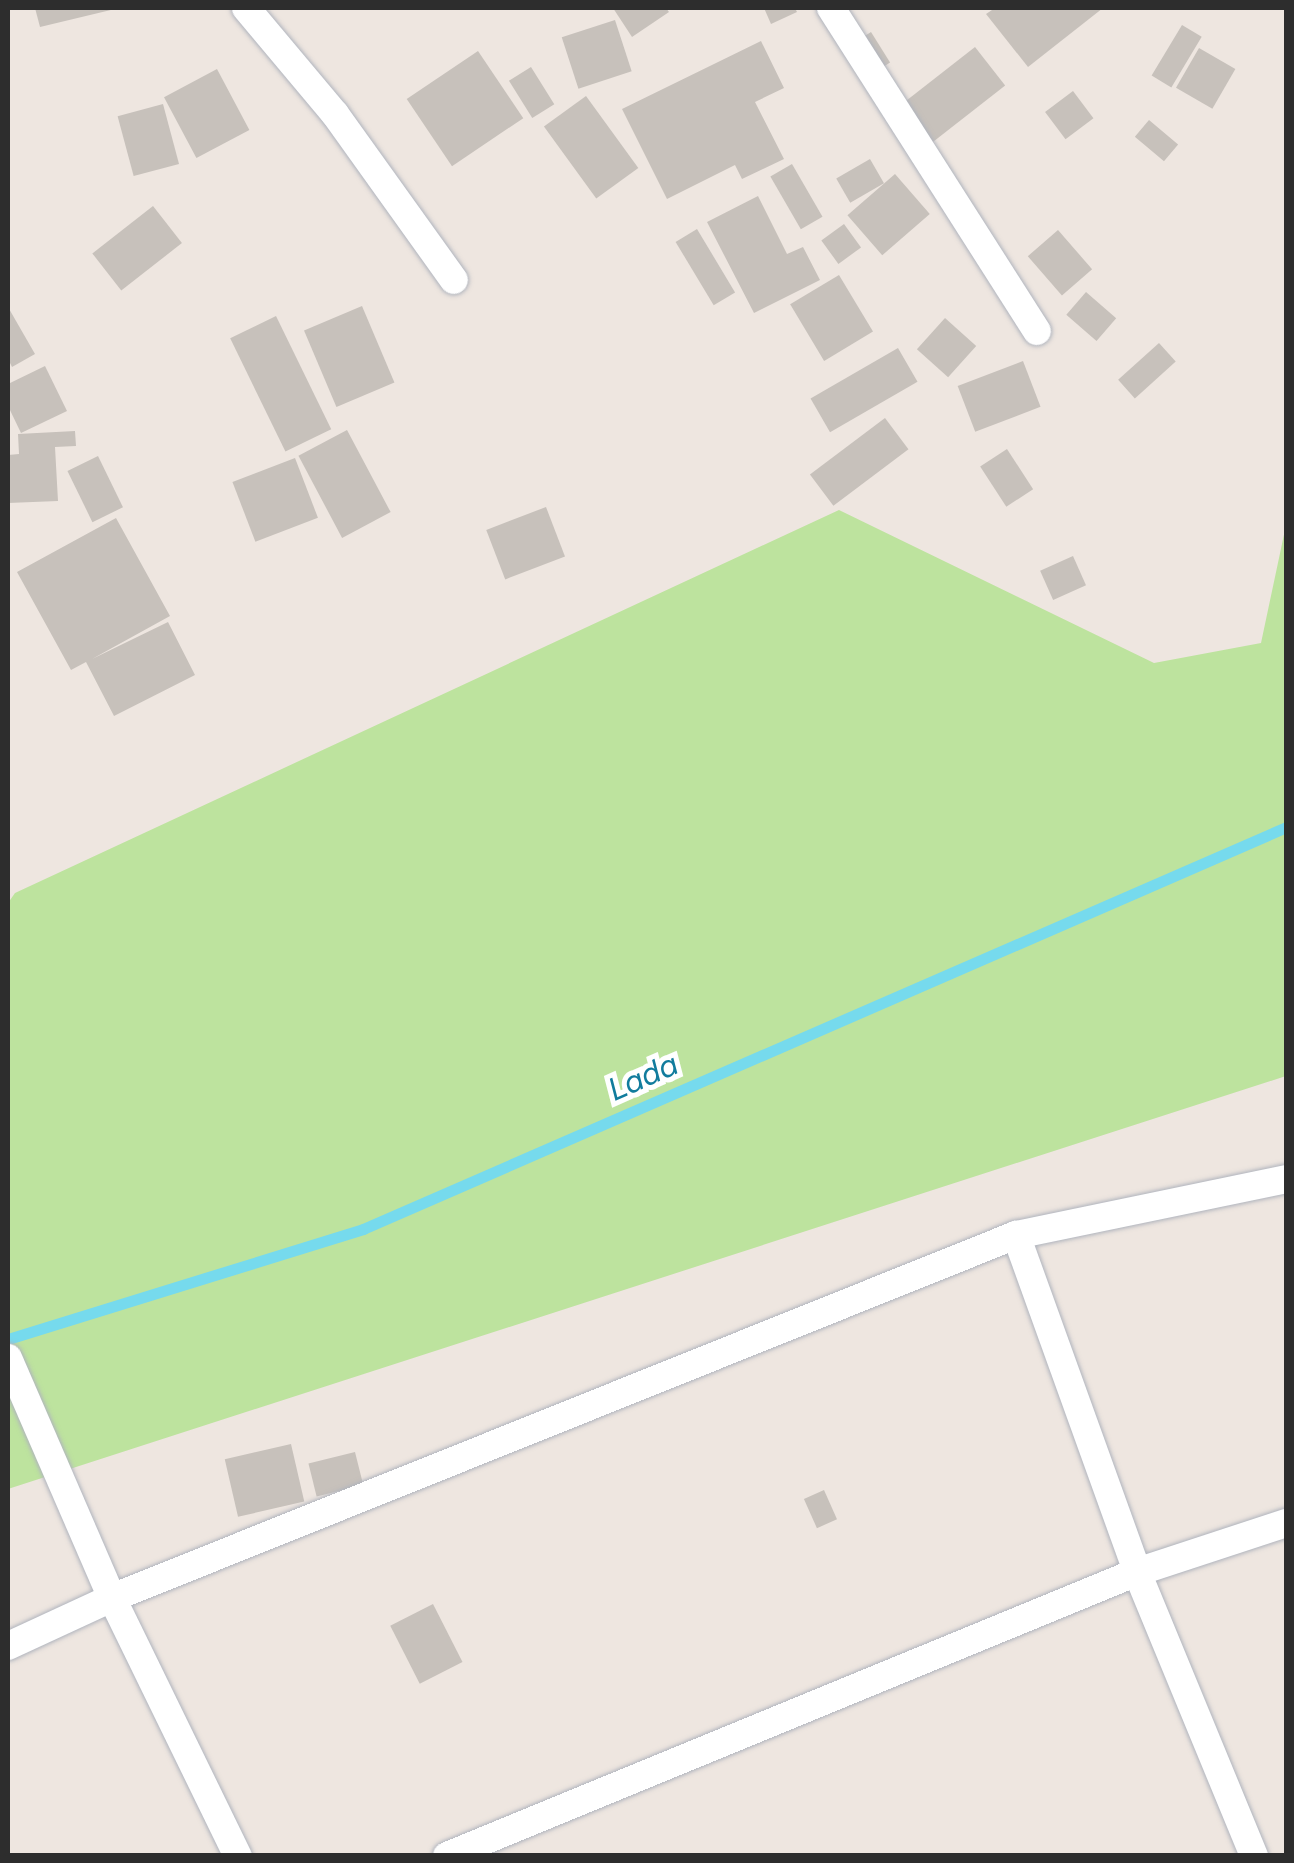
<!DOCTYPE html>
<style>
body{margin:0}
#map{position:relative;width:1294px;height:1863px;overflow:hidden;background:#eee6e0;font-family:Figtree,sans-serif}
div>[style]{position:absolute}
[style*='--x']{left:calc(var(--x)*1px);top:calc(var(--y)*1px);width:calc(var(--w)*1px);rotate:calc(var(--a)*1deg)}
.green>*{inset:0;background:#bde39e}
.stream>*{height:11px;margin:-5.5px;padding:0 5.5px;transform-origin:5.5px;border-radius:5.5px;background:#76daed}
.building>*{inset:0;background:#c7c1bb;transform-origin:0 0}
.roads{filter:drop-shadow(0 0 2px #b0b4bd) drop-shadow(0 0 2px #b0b4bd)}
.minor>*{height:28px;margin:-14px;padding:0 14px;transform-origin:14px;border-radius:14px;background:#fff}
span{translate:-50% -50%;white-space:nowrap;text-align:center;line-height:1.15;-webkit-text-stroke:10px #fff;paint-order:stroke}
.water-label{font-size:32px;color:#117c9d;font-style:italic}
.frame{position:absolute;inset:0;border:10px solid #2d2d2d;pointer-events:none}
</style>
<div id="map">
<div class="green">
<i style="clip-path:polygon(839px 510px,1154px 663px,1261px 643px,1286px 525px,1286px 1076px,8px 1489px,8px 903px,15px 893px)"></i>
</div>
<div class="stream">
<i style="--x:8;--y:1339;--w:372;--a:-17.2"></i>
<i style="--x:363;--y:1229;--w:1007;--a:-23.53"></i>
</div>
<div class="building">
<i style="clip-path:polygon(35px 8px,114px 8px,115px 9px,40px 27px)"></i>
<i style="clip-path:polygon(613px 8px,666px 8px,669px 12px,632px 37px)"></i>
<i style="clip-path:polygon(764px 8px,795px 8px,797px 12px,771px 24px)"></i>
<i style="clip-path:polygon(995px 8px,1103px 8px,1028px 67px,986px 14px)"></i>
<i style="left:615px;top:20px;width:54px;height:56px;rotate:72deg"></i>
<i style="left:1182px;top:25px;width:23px;height:59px;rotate:31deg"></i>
<i style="left:871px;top:32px;width:36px;height:22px;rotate:58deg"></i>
<i style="clip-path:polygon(761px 41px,784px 88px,755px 102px,784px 159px,742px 179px,735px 165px,667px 199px,622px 109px)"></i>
<i style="left:975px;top:47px;width:49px;height:95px;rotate:52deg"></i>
<i style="left:1199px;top:48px;width:42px;height:46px;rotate:30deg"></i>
<i style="left:478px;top:51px;width:81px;height:86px;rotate:56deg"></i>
<i style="left:531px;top:67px;width:44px;height:26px;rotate:58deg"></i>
<i style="left:217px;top:69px;width:69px;height:60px;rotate:62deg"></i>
<i style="left:1073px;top:91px;width:34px;height:35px;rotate:53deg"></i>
<i style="left:586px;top:96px;width:89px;height:52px;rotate:54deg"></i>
<i style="left:163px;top:104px;width:62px;height:47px;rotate:75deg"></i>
<i style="left:1149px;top:120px;width:38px;height:22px;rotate:40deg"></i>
<i style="left:870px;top:159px;width:28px;height:39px;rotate:60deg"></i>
<i style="left:792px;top:164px;width:61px;height:25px;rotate:60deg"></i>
<i style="left:895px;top:174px;width:53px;height:63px;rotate:49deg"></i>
<i style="clip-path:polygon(758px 196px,787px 254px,803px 247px,820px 280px,754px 313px,707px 222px)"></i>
<i style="left:153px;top:206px;width:47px;height:77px;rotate:52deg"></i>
<i style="left:844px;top:224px;width:29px;height:28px;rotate:54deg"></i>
<i style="left:697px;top:229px;width:74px;height:25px;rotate:59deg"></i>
<i style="left:1058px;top:230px;width:52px;height:40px;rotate:49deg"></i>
<i style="left:839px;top:275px;width:66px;height:57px;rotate:59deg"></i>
<i style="left:1086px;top:292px;width:40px;height:30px;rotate:41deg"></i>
<i style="left:362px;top:306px;width:83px;height:63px;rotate:67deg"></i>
<i style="clip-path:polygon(8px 307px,35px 354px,12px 367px,8px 359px)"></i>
<i style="left:276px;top:316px;width:126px;height:51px;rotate:64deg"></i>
<i style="left:945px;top:318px;width:42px;height:42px;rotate:42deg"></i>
<i style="left:1159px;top:343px;width:25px;height:55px;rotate:48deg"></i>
<i style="left:898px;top:348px;width:39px;height:101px;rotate:60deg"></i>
<i style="left:1023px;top:361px;width:49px;height:70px;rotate:69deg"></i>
<i style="clip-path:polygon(45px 366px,67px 411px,21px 433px,8px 406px,8px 384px)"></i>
<i style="left:885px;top:418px;width:39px;height:94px;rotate:53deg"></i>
<i style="left:347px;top:430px;width:93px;height:55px;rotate:62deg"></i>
<i style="clip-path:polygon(75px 431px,76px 446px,55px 447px,58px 501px,8px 503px,8px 455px,19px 454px,18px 434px)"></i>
<i style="left:1007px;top:449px;width:48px;height:32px;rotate:57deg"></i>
<i style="left:98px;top:456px;width:57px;height:34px;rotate:64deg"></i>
<i style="left:295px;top:458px;width:64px;height:67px;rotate:69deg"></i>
<i style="left:546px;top:507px;width:53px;height:64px;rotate:69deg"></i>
<i style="clip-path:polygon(116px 518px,170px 616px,92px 659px,168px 622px,195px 675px,114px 716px,86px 662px,71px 670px,17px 572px)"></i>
<i style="left:1073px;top:556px;width:32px;height:36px;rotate:66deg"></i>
<i style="left:291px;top:1444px;width:59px;height:68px;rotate:77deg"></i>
<i style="left:355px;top:1452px;width:34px;height:48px;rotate:76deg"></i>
<i style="left:824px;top:1490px;width:32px;height:22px;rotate:66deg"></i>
<i style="left:433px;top:1604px;width:65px;height:48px;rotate:63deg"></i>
</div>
<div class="roads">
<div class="minor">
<i style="--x:246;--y:8;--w:138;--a:50"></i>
<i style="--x:335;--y:114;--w:204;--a:54.4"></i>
<i style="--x:831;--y:8;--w:383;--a:57.5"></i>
<i style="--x:1016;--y:1235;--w:358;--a:70.2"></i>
<i style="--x:1137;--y:1572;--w:307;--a:67.6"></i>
<i style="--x:8;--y:1358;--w:262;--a:66.6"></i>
<i style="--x:112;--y:1598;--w:287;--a:64"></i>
<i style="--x:8;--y:1646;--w:115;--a:-24.8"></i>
<i style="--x:112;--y:1598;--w:974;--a:-21.88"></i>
<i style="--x:1016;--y:1235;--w:276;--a:-11.7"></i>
<i style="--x:447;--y:1856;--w:746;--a:-22.37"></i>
<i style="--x:1137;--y:1572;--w:157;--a:-18.2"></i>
</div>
</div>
<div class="water-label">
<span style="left:643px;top:1077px;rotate:-24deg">Lada</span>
</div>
<div class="frame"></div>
</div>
